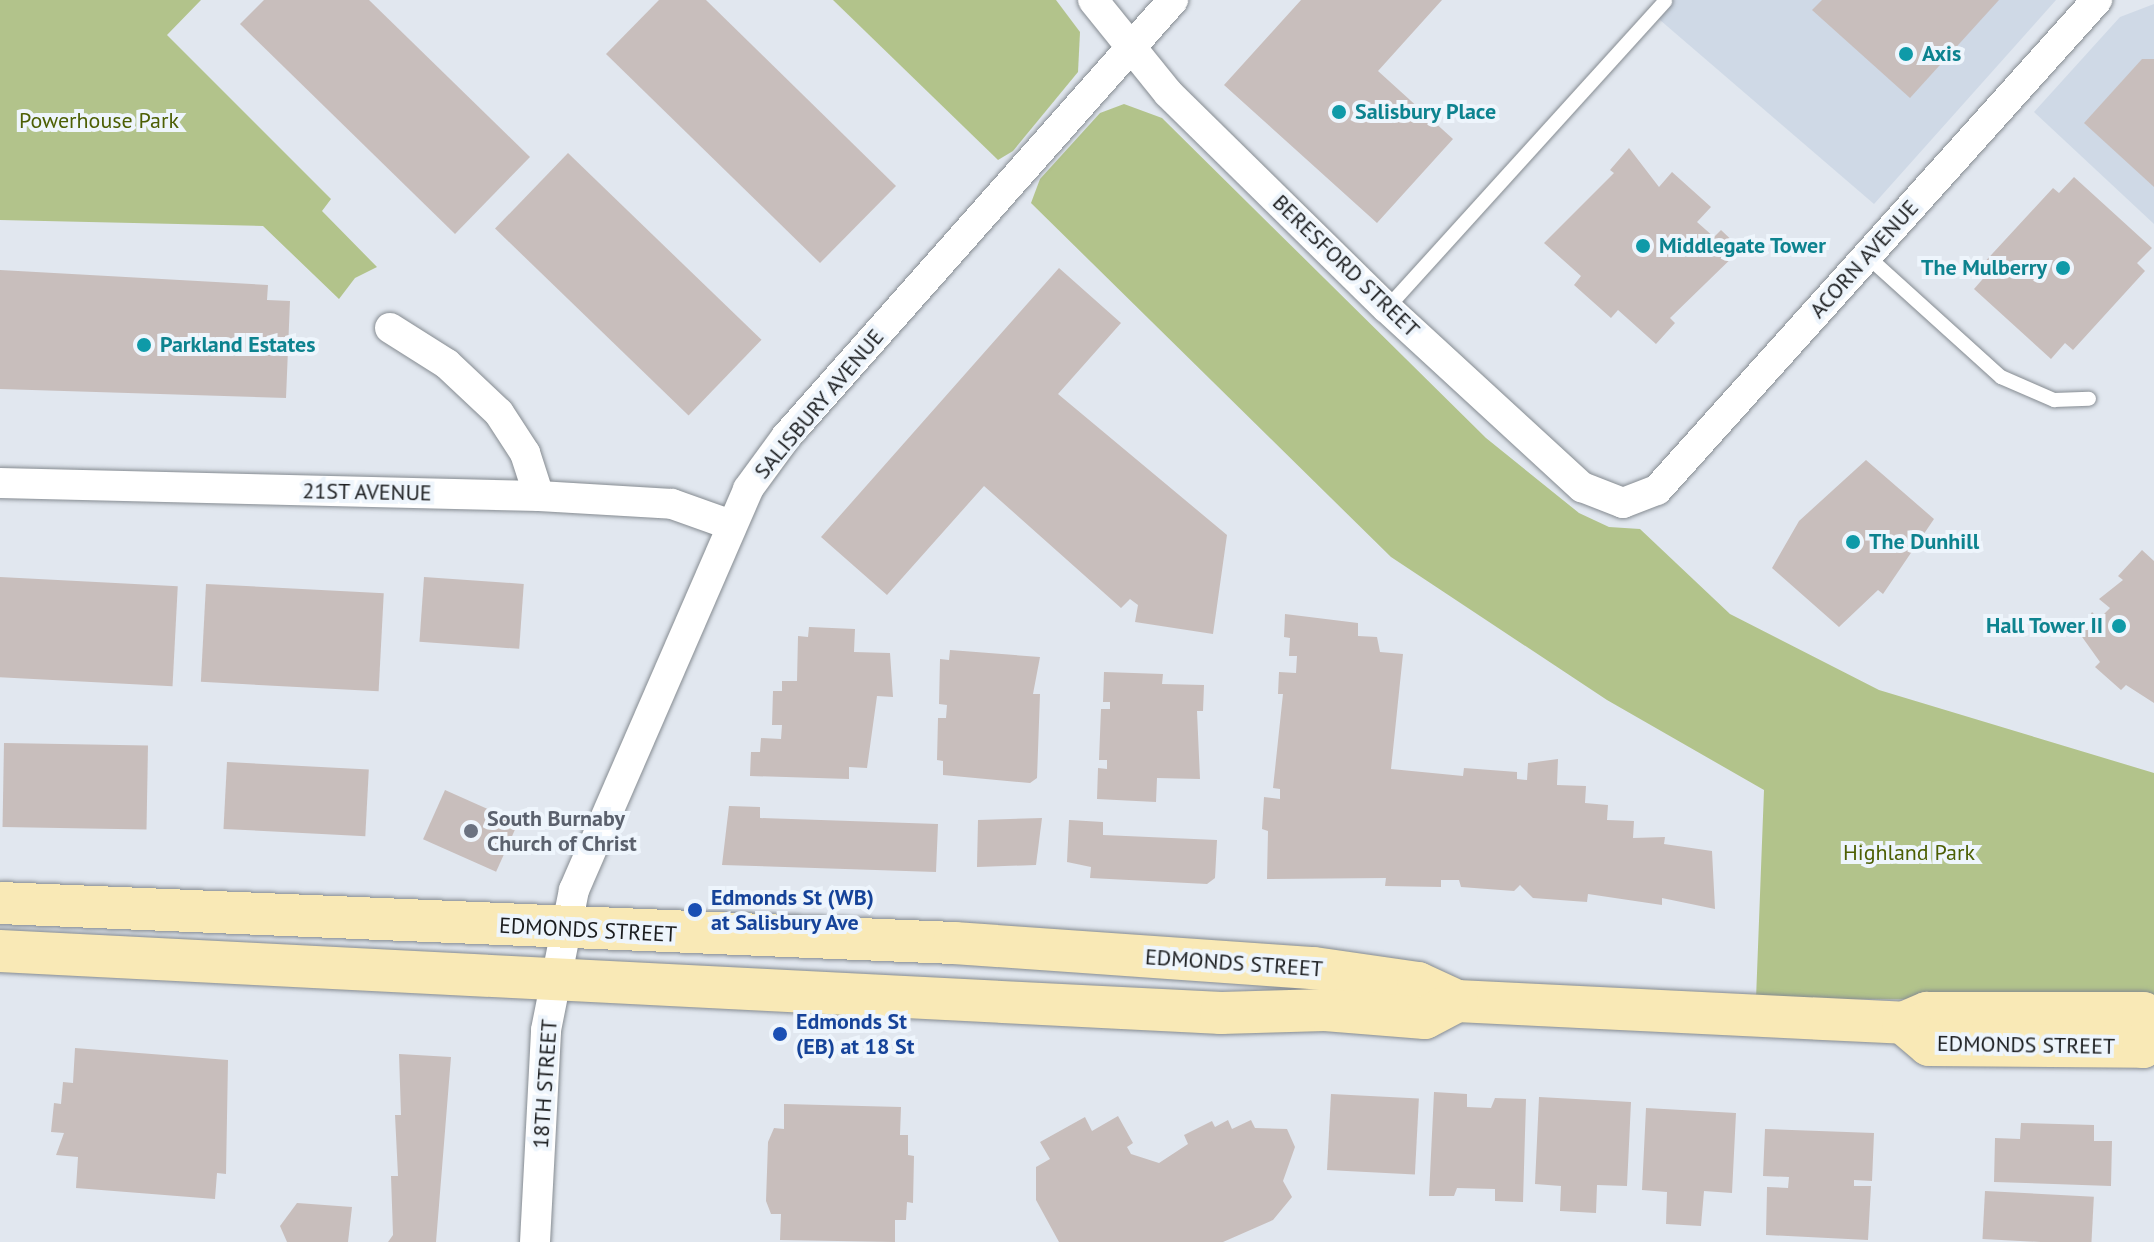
<!DOCTYPE html>
<style>
body{margin:0}
#map{position:relative;width:2154px;height:1242px;overflow:hidden;background:#e1e7ef;font-family:"PT Sans",sans-serif}
div>[style]{position:absolute}
[style*='--x']{left:calc(var(--x)*1px);top:calc(var(--y)*1px);width:calc(var(--w)*1px);rotate:calc(var(--a)*1deg)}
.built>*{inset:0;background:#cfd9e6}
.green>*{inset:0;background:#b2c38b}
.building>*{inset:0;background:#c8bebc;transform-origin:0 0}
.roads{filter:drop-shadow(0 0 2px #858b91) drop-shadow(0 0 2px #858b91)}
.lane>*{height:14px;margin:-7px;padding:0 7px;transform-origin:7px;border-radius:7px;background:#fff}
.street>*{height:30px;margin:-15px;padding:0 15px;transform-origin:15px;border-radius:15px;background:#fff}
.secondary>*{height:42px;margin:-21px;padding:0 21px;transform-origin:21px;border-radius:21px;background:#f9e9b6}
.dots>*{width:22px;height:22px;translate:-50% -50%;box-sizing:border-box;border:4px solid #eef5fc;border-radius:50%}
span{translate:-50% -50%;white-space:nowrap;text-align:center;line-height:1.15;-webkit-text-stroke:8px #eef5fc;paint-order:stroke}
.culture-label{font-size:22px;color:#0d838f;font-weight:700}
.left{translate:0 -50%;text-align:left}
.right{translate:-100% -50%;text-align:right}
.park-label{font-size:22px;color:#4d5f04}
.street-label{font-size:22px;color:#1b1d1f}
.worship-label{font-size:22px;color:#5b616d;font-weight:700}
.transit-label{font-size:22px;color:#164399;font-weight:700}
</style>
<div id="map">
<div class="built">
<i style="clip-path:polygon(1667px 0,2056px 0,1874px 204px,1653px 14px)"></i>
<i style="clip-path:polygon(2154px 4px,2154px 224px,2034px 112px,2120px 17px)"></i>
</div>
<div class="green">
<i style="clip-path:polygon(0 0,201px 0,167px 35px,331px 199px,322px 211px,377px 267px,355px 278px,339px 299px,263px 226px,0 220px)"></i>
<i style="clip-path:polygon(833px 0,1056px 0,1080px 32px,1078px 72px,1013px 151px,998px 160px)"></i>
<i style="clip-path:polygon(1124px 104px,1162px 118px,1486px 438px,1579px 513px,1609px 527px,1640px 529px,1730px 614px,1879px 690px,2154px 773px,2154px 1000px,1756px 999px,1764px 790px,1607px 700px,1391px 557px,1031px 203px,1040px 179px,1100px 113px)"></i>
</div>
<div class="building">
<i style="clip-path:polygon(264px 0,369px 0,530px 157px,455px 234px,240px 24px)"></i>
<i style="clip-path:polygon(659px 0,706px 0,896px 186px,820px 263px,606px 54px)"></i>
<i style="clip-path:polygon(1301px 0,1442px 0,1378px 71px,1453px 139px,1377px 223px,1224px 85px)"></i>
<i style="clip-path:polygon(1822px 0,1999px 0,1910px 98px,1812px 10px)"></i>
<i style="clip-path:polygon(2142px 59px,2154px 59px,2154px 187px,2084px 123px)"></i>
<i style="clip-path:polygon(1629px 148px,1659px 187px,1672px 172px,1711px 207px,1697px 222px,1714px 237px,1721px 230px,1741px 249px,1670px 318px,1675px 323px,1656px 344px,1618px 310px,1611px 318px,1574px 285px,1581px 276px,1544px 243px,1614px 173px,1610px 170px)"></i>
<i style="left:568px;top:153px;width:269px;height:105px;rotate:44deg"></i>
<i style="clip-path:polygon(2074px 177px,2152px 248px,2137px 263px,2145px 271px,2073px 350px,2065px 343px,2051px 359px,1974px 289px,1988px 273px,1981px 266px,2053px 188px,2059px 193px)"></i>
<i style="clip-path:polygon(1059px 268px,1121px 323px,1058px 394px,1227px 535px,1213px 634px,1135px 622px,1138px 605px,1130px 599px,1121px 608px,984px 486px,887px 595px,821px 537px)"></i>
<i style="clip-path:polygon(0 270px,268px 285px,267px 300px,290px 301px,286px 398px,0 389px)"></i>
<i style="clip-path:polygon(1866px 460px,1934px 519px,1883px 594px,1878px 590px,1839px 627px,1772px 568px,1799px 521px)"></i>
<i style="clip-path:polygon(2142px 550px,2154px 561px,2154px 703px,2126px 685px,2121px 690px,2095px 667px,2100px 662px,2080px 634px,2092px 612px,2099px 619px,2110px 608px,2099px 599px,2123px 580px,2118px 576px)"></i>
<i style="left:0;top:577px;width:178px;height:100px;rotate:3deg"></i>
<i style="left:424px;top:577px;width:100px;height:65px;rotate:4deg"></i>
<i style="left:206px;top:584px;width:178px;height:98px;rotate:3deg"></i>
<i style="clip-path:polygon(1285px 614px,1358px 623px,1358px 636px,1377px 637px,1380px 652px,1403px 654px,1391px 769px,1463px 776px,1464px 768px,1517px 772px,1517px 779px,1527px 780px,1528px 763px,1558px 759px,1557px 785px,1586px 786px,1585px 803px,1608px 805px,1607px 820px,1634px 821px,1633px 838px,1665px 837px,1664px 844px,1712px 851px,1715px 909px,1662px 898px,1662px 905px,1588px 894px,1587px 902px,1533px 898px,1520px 885px,1514px 891px,1461px 887px,1459px 880px,1441px 880px,1441px 887px,1385px 886px,1386px 878px,1267px 879px,1268px 831px,1262px 829px,1264px 797px,1280px 799px,1280px 789px,1273px 788px,1283px 694px,1278px 694px,1279px 672px,1296px 673px,1297px 656px,1289px 656px,1290px 638px,1284px 637px)"></i>
<i style="clip-path:polygon(809px 627px,855px 629px,854px 652px,890px 653px,893px 697px,877px 696px,867px 768px,849px 767px,849px 779px,750px 776px,751px 752px,760px 752px,761px 738px,781px 739px,782px 725px,772px 725px,773px 691px,782px 691px,782px 681px,797px 681px,798px 636px,808px 637px)"></i>
<i style="clip-path:polygon(950px 650px,1040px 657px,1033px 694px,1040px 694px,1037px 778px,1030px 783px,943px 775px,943px 761px,937px 760px,938px 718px,946px 718px,947px 705px,939px 704px,940px 659px,949px 660px)"></i>
<i style="clip-path:polygon(1104px 672px,1163px 674px,1162px 684px,1204px 685px,1203px 711px,1197px 711px,1200px 779px,1157px 778px,1156px 802px,1097px 799px,1098px 768px,1107px 769px,1107px 760px,1099px 760px,1101px 709px,1110px 709px,1110px 702px,1103px 702px)"></i>
<i style="left:4px;top:743px;width:144px;height:84px;rotate:1deg"></i>
<i style="left:227px;top:762px;width:142px;height:67px;rotate:3deg"></i>
<i style="left:445px;top:790px;width:80px;height:54px;rotate:24deg"></i>
<i style="clip-path:polygon(729px 806px,760px 807px,760px 818px,938px 824px,936px 872px,722px 865px)"></i>
<i style="clip-path:polygon(1042px 818px,1036px 865px,977px 867px,978px 820px)"></i>
<i style="clip-path:polygon(1069px 820px,1103px 822px,1103px 835px,1217px 840px,1215px 878px,1207px 884px,1090px 878px,1091px 867px,1067px 862px)"></i>
<i style="clip-path:polygon(75px 1048px,228px 1060px,226px 1174px,217px 1173px,215px 1199px,76px 1188px,78px 1157px,56px 1155px,64px 1133px,51px 1132px,54px 1103px,61px 1104px,63px 1082px,73px 1083px)"></i>
<i style="clip-path:polygon(399px 1054px,451px 1057px,436px 1242px,388px 1242px,393px 1235px,391px 1176px,398px 1176px,395px 1115px,401px 1115px)"></i>
<i style="clip-path:polygon(1434px 1092px,1467px 1094px,1467px 1107px,1491px 1108px,1495px 1098px,1526px 1099px,1523px 1202px,1495px 1201px,1495px 1189px,1457px 1188px,1454px 1196px,1429px 1196px)"></i>
<i style="left:1331px;top:1094px;width:88px;height:76px;rotate:3deg"></i>
<i style="clip-path:polygon(1539px 1097px,1631px 1102px,1627px 1186px,1597px 1185px,1596px 1213px,1560px 1211px,1561px 1186px,1535px 1184px)"></i>
<i style="clip-path:polygon(784px 1104px,901px 1107px,900px 1135px,908px 1135px,908px 1155px,914px 1156px,913px 1203px,907px 1202px,906px 1220px,895px 1220px,895px 1242px,780px 1240px,781px 1214px,771px 1214px,766px 1201px,768px 1142px,774px 1128px,784px 1129px)"></i>
<i style="clip-path:polygon(1646px 1108px,1736px 1113px,1732px 1193px,1704px 1191px,1701px 1226px,1666px 1224px,1667px 1192px,1642px 1190px)"></i>
<i style="clip-path:polygon(1118px 1116px,1133px 1143px,1127px 1147px,1131px 1154px,1159px 1163px,1188px 1144px,1184px 1135px,1212px 1121px,1215px 1127px,1228px 1120px,1232px 1129px,1251px 1120px,1255px 1128px,1287px 1129px,1295px 1147px,1283px 1181px,1292px 1197px,1273px 1220px,1223px 1242px,1059px 1242px,1036px 1200px,1036px 1167px,1050px 1159px,1040px 1142px,1085px 1117px,1092px 1131px)"></i>
<i style="clip-path:polygon(2021px 1123px,2094px 1125px,2094px 1141px,2112px 1141px,2111px 1186px,1994px 1182px,1995px 1138px,2020px 1139px)"></i>
<i style="clip-path:polygon(1765px 1129px,1874px 1133px,1872px 1181px,1854px 1180px,1854px 1186px,1871px 1186px,1868px 1240px,1766px 1235px,1767px 1187px,1788px 1188px,1789px 1177px,1763px 1176px)"></i>
<i style="left:1985px;top:1191px;width:109px;height:48px;rotate:3deg"></i>
<i style="clip-path:polygon(297px 1203px,352px 1207px,348px 1242px,287px 1242px,280px 1226px)"></i>
</div>
<div class="roads">
<div class="lane">
<i style="--x:1867;--y:256;--w:181;--a:42.1"></i>
<i style="--x:2001;--y:377;--w:58;--a:23.5"></i>
<i style="--x:2054;--y:400;--w:35;--a:-2"></i>
<i style="--x:1387;--y:308;--w:414;--a:-47.8"></i>
</div>
<div class="street">
<i style="--x:1093;--y:0;--w:119;--a:51.1"></i>
<i style="--x:1168;--y:93;--w:307;--a:44.5"></i>
<i style="--x:1387;--y:308;--w:265;--a:42.6"></i>
<i style="--x:1582;--y:487;--w:44;--a:21.3"></i>
<i style="--x:1623;--y:503;--w:36;--a:-21"></i>
<i style="--x:1657;--y:490;--w:659;--a:-48.08"></i>
<i style="--x:390;--y:328;--w:67;--a:32.3"></i>
<i style="--x:447;--y:364;--w:71;--a:43.3"></i>
<i style="--x:499;--y:413;--w:48;--a:57"></i>
<i style="--x:525;--y:453;--w:45;--a:72"></i>
<i style="--x:0;--y:483;--w:539;--a:1.38"></i>
<i style="--x:539;--y:496;--w:133;--a:3.4"></i>
<i style="--x:672;--y:504;--w:63;--a:19.6"></i>
<i style="--x:535;--y:1242;--w:212;--a:-87"></i>
<i style="--x:546;--y:1030;--w:143;--a:-78.7"></i>
<i style="--x:574;--y:890;--w:437;--a:-66.5"></i>
<i style="--x:748;--y:489;--w:64;--a:-53.8"></i>
<i style="--x:786;--y:437;--w:584;--a:-48.47"></i>
</div>
<div class="secondary">
<i style="--x:0;--y:903;--w:955;--a:2.4"></i>
<i style="--x:954;--y:943;--w:361;--a:4"></i>
<i style="--x:1314;--y:968;--w:105;--a:8.2"></i>
<i style="--x:1418;--y:983;--w:43;--a:24.8"></i>
<i style="--x:1457;--y:1001;--w:447;--a:2.8"></i>
<i style="--x:1903;--y:1023;--w:26;--a:-23"></i>
<i style="--x:1927;--y:1013;--w:216;--a:0"></i>
<i style="--x:2143;--y:1013;--w:14;--a:39"></i>
<i style="--x:0;--y:951;--w:1223;--a:2.91"></i>
<i style="--x:1221;--y:1013;--w:104;--a:-1.7"></i>
<i style="--x:1325;--y:1010;--w:100;--a:4.6"></i>
<i style="--x:1425;--y:1018;--w:36;--a:-28"></i>
<i style="--x:1903;--y:1023;--w:34;--a:40"></i>
<i style="--x:1929;--y:1045;--w:214;--a:0.5"></i>
<i style="--x:2143;--y:1047;--w:14;--a:-39"></i>
</div>
</div>
<div class="dots">
<i style="left:1906px;top:54px;background:#0f9aa8"></i>
<i style="left:1339px;top:112px;background:#0f9aa8"></i>
<i style="left:1643px;top:246px;background:#0f9aa8"></i>
<i style="left:2063px;top:268px;background:#0f9aa8"></i>
<i style="left:144px;top:345px;background:#0f9aa8"></i>
<i style="left:1853px;top:542px;background:#0f9aa8"></i>
<i style="left:2119px;top:626px;background:#0f9aa8"></i>
<i style="left:471px;top:831px;background:#6b7280"></i>
<i style="left:695px;top:910px;background:#1a4fb4"></i>
<i style="left:780px;top:1034px;background:#1a4fb4"></i>
</div>
<div class="culture-label">
<span class="left" style="left:1922px;top:54px">Axis</span>
<span class="left" style="left:1355px;top:112px">Salisbury Place</span>
<span class="left" style="left:1659px;top:246px">Middlegate Tower</span>
<span class="right" style="left:2047px;top:268px">The Mulberry</span>
<span class="left" style="left:160px;top:345px">Parkland Estates</span>
<span class="left" style="left:1869px;top:542px">The Dunhill</span>
<span class="right" style="left:2103px;top:626px">Hall Tower II</span>
</div>
<div class="park-label">
<span style="left:99px;top:121px">Powerhouse Park</span>
<span style="left:1909px;top:853px">Highland Park</span>
</div>
<div class="street-label">
<span style="left:1864px;top:259px;rotate:-48deg">ACORN AVENUE</span>
<span style="left:1346px;top:266px;rotate:44deg">BERESFORD STREET</span>
<span style="left:819px;top:404px;rotate:-50deg">SALISBURY AVENUE</span>
<span style="left:367px;top:492px;rotate:1deg">21ST AVENUE</span>
<span style="left:588px;top:930px;rotate:3deg">EDMONDS STREET</span>
<span style="left:1234px;top:963px;rotate:4deg">EDMONDS STREET</span>
<span style="left:2026px;top:1045px;rotate:1deg">EDMONDS STREET</span>
<span style="left:545px;top:1084px;rotate:-86deg">18TH STREET</span>
</div>
<div class="worship-label">
<span class="left" style="left:487px;top:831px">South Burnaby<br>Church of Christ</span>
</div>
<div class="transit-label">
<span class="left" style="left:711px;top:910px">Edmonds St (WB)<br>at Salisbury Ave</span>
<span class="left" style="left:796px;top:1034px">Edmonds St<br>(EB) at 18 St</span>
</div>
</div>
